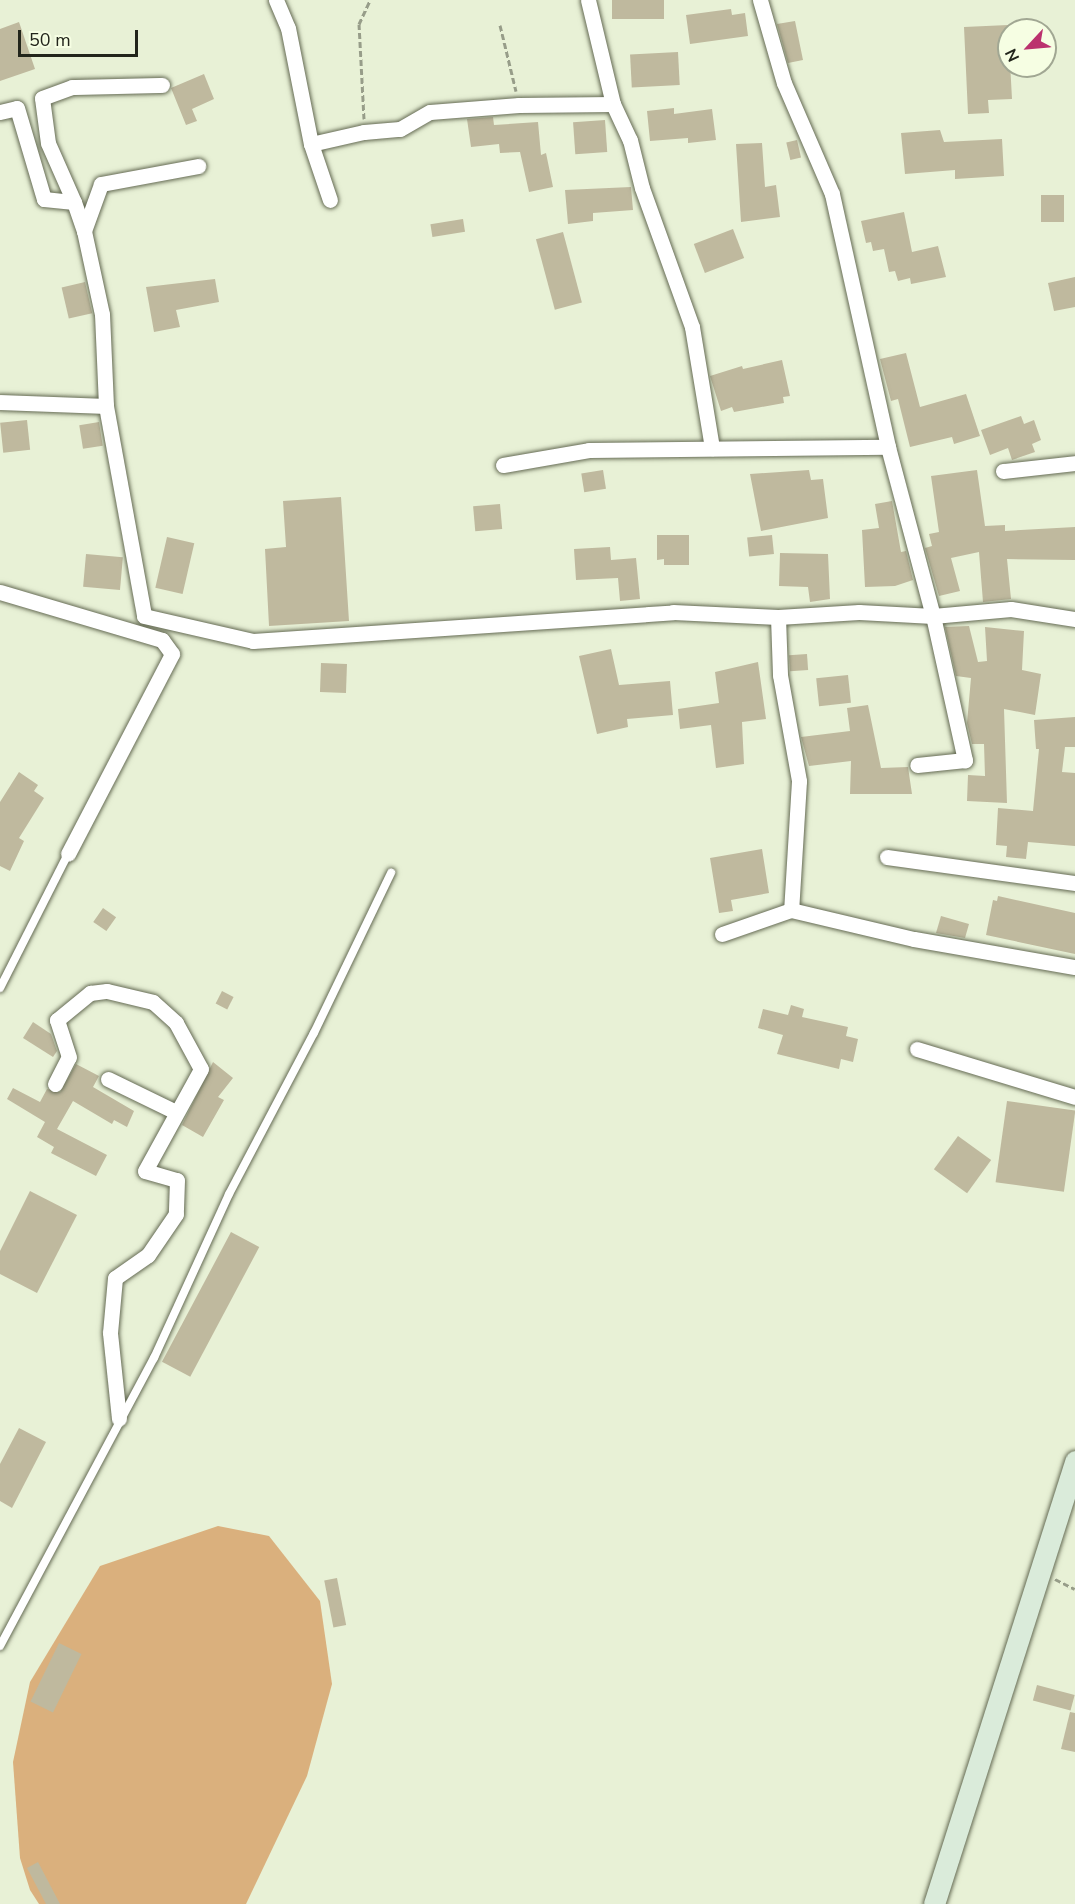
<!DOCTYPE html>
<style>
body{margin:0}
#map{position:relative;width:1075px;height:1904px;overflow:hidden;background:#e8f1d6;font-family:"Nunito Sans",sans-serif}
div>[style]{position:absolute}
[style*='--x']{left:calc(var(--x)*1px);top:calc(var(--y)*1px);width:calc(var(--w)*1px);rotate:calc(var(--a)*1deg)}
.green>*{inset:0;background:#dab07d}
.building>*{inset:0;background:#bfb99e;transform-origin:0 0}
.path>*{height:3px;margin-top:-1.5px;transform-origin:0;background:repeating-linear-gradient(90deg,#979d89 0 6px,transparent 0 9px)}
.roads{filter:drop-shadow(0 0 2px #656b54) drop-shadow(0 0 2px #656b54)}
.lane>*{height:8px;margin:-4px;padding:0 4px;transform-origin:4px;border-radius:4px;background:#fff}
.street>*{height:15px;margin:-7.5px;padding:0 7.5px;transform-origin:7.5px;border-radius:7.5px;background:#fff}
.secondary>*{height:21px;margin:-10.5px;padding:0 10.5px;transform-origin:10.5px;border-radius:10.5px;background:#daebda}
span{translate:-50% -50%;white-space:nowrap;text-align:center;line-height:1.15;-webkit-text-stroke:4.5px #f6fee3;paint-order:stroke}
.north{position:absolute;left:997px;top:18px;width:60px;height:60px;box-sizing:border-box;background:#f6fee3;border:2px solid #a1a793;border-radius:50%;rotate:244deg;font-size:16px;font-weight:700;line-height:24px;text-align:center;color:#22251b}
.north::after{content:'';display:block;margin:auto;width:21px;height:27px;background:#bb326e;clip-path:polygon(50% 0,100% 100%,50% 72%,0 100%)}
.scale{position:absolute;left:18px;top:30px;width:120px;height:27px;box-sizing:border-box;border:3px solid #22251b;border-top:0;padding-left:8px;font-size:18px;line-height:21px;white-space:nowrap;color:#22251b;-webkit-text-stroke:4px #f6fee3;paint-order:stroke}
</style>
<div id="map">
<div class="green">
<i style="clip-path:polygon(218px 1526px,269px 1536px,320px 1601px,332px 1684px,307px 1776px,246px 1904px,39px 1904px,30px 1890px,20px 1858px,13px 1762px,30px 1682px,100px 1566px)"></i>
</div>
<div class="building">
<i style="left:612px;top:0;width:52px;height:19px"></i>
<i style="clip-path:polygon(731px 9px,732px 15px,745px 13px,748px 36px,690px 44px,686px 15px)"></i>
<i style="clip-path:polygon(795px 21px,803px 60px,788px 63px,777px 24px)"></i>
<i style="clip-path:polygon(19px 22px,35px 69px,0 81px,0 29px)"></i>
<i style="clip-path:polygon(1008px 25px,1012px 99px,988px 100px,989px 113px,968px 114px,964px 27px)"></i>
<i style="left:678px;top:52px;width:33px;height:48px;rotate:87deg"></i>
<i style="clip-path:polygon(204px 74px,214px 99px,192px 109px,197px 121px,186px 125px,171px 88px)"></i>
<i style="clip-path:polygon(674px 108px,674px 114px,712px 109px,716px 140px,688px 143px,688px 138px,650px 141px,647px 111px)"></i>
<i style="clip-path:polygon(493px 117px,494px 125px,538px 122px,541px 155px,546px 153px,553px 187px,529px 192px,520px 152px,500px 153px,499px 144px,471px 147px,467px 119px)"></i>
<i style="left:605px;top:120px;width:32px;height:32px;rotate:86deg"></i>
<i style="clip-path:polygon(940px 130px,944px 142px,1002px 139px,1004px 176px,955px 179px,955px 170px,905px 174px,901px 133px)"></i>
<i style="left:797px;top:140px;width:18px;height:11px;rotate:77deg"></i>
<i style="clip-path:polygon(762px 143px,765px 187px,776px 185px,780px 217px,741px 222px,736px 144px)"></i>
<i style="clip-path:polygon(631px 187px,633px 210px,593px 213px,593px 221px,568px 224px,565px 190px)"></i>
<i style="left:1041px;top:195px;width:23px;height:27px"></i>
<i style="clip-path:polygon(904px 212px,912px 252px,938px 246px,946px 277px,911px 284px,910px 278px,898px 281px,895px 271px,889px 272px,884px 249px,873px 251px,871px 242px,866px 243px,861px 221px)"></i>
<i style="left:463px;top:219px;width:13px;height:33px;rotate:81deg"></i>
<i style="left:733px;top:229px;width:31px;height:42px;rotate:69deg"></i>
<i style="left:563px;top:232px;width:73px;height:28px;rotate:75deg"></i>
<i style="clip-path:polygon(1075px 277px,1075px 307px,1054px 311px,1048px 283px)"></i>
<i style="clip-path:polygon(215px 279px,219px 302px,176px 310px,180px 327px,154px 332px,146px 287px)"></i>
<i style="left:85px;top:282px;width:32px;height:24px;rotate:77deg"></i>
<i style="clip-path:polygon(906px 353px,920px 407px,966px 394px,980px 436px,954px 444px,952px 437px,910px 447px,898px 399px,891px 401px,880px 359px)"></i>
<i style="clip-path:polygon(782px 360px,790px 396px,783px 397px,784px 403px,734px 412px,732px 407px,721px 411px,710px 376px,742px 366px,743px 369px)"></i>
<i style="clip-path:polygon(1021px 416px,1024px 424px,1034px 420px,1041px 440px,1032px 444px,1035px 452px,1012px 460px,1008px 448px,990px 455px,981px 430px)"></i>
<i style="left:27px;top:420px;width:30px;height:27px;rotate:84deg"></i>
<i style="left:99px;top:422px;width:24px;height:20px;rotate:81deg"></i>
<i style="left:603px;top:470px;width:19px;height:22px;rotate:81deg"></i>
<i style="clip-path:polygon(809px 470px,811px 480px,823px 479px,828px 518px,761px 531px,750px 474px)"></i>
<i style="clip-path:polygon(977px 470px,985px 526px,1005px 525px,1005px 531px,1075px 527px,1075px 560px,1007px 559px,1011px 599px,983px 602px,979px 552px,951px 558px,960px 591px,939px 596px,925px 548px,932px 546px,929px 534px,939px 532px,931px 476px)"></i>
<i style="clip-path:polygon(341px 497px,349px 621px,269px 626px,265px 549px,286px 547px,283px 501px)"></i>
<i style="clip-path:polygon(892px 501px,901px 552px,906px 551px,913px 580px,895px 586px,865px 587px,862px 530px,879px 528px,875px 504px)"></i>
<i style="left:500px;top:504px;width:25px;height:27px;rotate:85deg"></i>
<i style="clip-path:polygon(657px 535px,689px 535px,689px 565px,664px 565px,664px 559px,657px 560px)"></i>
<i style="left:772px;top:535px;width:19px;height:25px;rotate:84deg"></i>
<i style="left:167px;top:537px;width:28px;height:52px;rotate:13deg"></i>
<i style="clip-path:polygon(610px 547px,611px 560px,636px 558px,640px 599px,620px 601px,618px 578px,576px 580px,574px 549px)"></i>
<i style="clip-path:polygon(780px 553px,828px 554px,830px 599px,810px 602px,808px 587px,779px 586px)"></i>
<i style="left:86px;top:554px;width:37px;height:33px;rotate:5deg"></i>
<i style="clip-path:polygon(969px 626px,978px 662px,987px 661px,985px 627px,1024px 631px,1022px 670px,1041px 674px,1035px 715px,1004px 709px,1007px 803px,967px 801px,968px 775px,985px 776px,984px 744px,972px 744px,967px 723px,971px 678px,956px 676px,945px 627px)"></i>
<i style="clip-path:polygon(611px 649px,619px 685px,670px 681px,673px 715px,627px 719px,628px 727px,597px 734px,579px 656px)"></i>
<i style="left:807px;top:654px;width:16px;height:18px;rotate:86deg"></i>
<i style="clip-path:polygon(758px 662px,766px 719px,742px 722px,744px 764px,716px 768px,711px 725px,680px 729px,678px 709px,719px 703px,715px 672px)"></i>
<i style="left:321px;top:663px;width:26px;height:29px;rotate:2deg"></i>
<i style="left:848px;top:675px;width:28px;height:32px;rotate:84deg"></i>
<i style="clip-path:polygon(868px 705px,881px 768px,908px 767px,912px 794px,850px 794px,851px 761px,809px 766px,801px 737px,850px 731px,847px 708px)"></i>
<i style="clip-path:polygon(1075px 717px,1075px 747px,1065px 747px,1062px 772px,1075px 773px,1075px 846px,1028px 842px,1026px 859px,1006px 857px,1007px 846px,996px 845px,998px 808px,1033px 811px,1039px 749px,1036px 749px,1034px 720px)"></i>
<i style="clip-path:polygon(19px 772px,38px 785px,34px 791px,44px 798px,19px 838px,24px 841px,10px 871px,0 866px,0 802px)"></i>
<i style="clip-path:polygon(762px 849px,769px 893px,731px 900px,733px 911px,719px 913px,710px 858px)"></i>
<i style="clip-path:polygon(998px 896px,1075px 913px,1075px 954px,986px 935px,993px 900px,997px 901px)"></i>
<i style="left:103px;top:908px;width:16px;height:17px;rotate:35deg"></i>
<i style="clip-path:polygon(941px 916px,969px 924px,965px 938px,936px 933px)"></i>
<i style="left:222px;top:991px;width:13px;height:14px;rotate:27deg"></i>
<i style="clip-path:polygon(791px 1005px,804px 1009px,802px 1017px,848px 1027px,846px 1036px,858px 1039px,853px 1062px,841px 1059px,839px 1069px,777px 1054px,783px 1035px,758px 1028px,763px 1009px,788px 1015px)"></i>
<i style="clip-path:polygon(33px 1022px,51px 1034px,57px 1051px,53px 1057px,23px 1038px)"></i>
<i style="clip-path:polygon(213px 1062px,233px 1078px,218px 1097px,224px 1100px,203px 1137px,182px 1125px)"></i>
<i style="clip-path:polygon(76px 1064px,99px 1076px,93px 1087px,134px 1111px,127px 1127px,114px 1120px,112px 1124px,73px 1101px,57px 1129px,107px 1155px,96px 1176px,51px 1153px,54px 1147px,37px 1137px,45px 1122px,7px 1099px,13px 1088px,40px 1102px,47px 1089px,60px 1092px)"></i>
<i style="left:1007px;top:1101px;width:69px;height:82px;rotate:8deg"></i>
<i style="left:958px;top:1136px;width:41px;height:41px;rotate:36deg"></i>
<i style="clip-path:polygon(30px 1191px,77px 1215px,37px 1293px,0 1274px,0 1251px)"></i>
<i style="left:231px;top:1232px;width:32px;height:147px;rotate:28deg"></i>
<i style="clip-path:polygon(19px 1428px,46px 1442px,12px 1508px,0 1501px,0 1464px)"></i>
<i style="left:337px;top:1578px;width:48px;height:13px;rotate:79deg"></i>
<i style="left:59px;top:1643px;width:25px;height:65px;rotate:26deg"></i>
<i style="left:1037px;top:1685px;width:39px;height:16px;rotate:15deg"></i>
<i style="clip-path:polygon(1070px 1712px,1075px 1713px,1075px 1752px,1061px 1749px)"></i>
<i style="clip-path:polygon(38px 1862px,60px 1904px,46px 1904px,27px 1868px)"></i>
</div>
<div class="path">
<i style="--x:500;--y:25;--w:68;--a:76.4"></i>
<i style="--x:364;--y:119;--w:95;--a:-93"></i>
<i style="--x:359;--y:24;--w:26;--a:-65"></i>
<i style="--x:1055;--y:1579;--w:22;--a:27"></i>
</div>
<div class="roads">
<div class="lane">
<i style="--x:0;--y:988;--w:150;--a:-63.1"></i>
<i style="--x:0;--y:1646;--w:327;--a:-61.9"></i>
<i style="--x:154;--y:1358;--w:180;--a:-65.4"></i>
<i style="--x:229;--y:1194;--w:182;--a:-62.2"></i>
<i style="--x:314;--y:1033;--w:178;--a:-64.3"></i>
</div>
<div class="street">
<i style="--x:276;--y:0;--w:30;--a:67"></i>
<i style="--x:288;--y:28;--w:118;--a:78.8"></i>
<i style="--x:311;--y:144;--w:59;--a:71.3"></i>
<i style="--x:588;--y:0;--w:107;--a:76.5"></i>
<i style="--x:613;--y:104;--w:40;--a:65"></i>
<i style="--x:630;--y:140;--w:49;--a:76"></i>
<i style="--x:642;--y:188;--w:148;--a:70.2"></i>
<i style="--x:692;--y:327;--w:123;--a:80.6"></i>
<i style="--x:760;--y:0;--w:86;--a:73.9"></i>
<i style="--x:784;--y:83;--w:121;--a:66.6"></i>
<i style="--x:832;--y:194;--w:259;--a:77.5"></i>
<i style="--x:888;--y:447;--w:175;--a:75.1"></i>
<i style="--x:933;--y:616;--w:148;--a:77.5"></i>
<i style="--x:965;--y:760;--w:48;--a:174.1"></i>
<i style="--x:0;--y:112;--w:17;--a:-13"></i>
<i style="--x:17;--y:108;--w:95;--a:73.5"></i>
<i style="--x:44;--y:199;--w:30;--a:6"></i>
<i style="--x:74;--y:202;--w:31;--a:71"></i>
<i style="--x:84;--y:231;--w:85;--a:77.8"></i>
<i style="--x:102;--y:314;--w:92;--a:87.5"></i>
<i style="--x:106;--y:406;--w:213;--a:79.7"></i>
<i style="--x:144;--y:616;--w:112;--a:12.9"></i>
<i style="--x:253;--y:641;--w:421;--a:-3.9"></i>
<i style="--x:673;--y:612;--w:105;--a:2.7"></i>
<i style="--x:778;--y:617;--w:81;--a:-3.5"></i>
<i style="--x:859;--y:612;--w:74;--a:3.1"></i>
<i style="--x:933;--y:616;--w:78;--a:-5.1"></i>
<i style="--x:1011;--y:609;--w:65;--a:8.9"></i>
<i style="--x:311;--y:144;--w:54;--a:-12.8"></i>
<i style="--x:364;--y:132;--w:36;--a:-5"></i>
<i style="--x:400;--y:129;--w:34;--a:-30"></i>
<i style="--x:430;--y:112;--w:89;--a:-4.5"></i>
<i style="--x:519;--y:105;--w:94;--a:-0.6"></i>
<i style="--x:74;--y:202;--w:64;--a:-113.8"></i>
<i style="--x:48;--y:143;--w:45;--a:-97.6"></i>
<i style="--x:42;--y:98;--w:32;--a:-20"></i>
<i style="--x:72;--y:87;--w:90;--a:-1.3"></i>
<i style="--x:84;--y:231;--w:50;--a:-70.1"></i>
<i style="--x:101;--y:184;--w:99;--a:-10.5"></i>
<i style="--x:0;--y:402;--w:106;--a:2.2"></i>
<i style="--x:503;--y:465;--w:87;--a:-9.9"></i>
<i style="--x:589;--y:450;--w:299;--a:-0.6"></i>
<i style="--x:1003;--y:471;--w:72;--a:-6.3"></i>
<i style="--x:0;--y:592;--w:169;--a:16.5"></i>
<i style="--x:162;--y:640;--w:17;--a:54"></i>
<i style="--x:172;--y:654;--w:225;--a:117.5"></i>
<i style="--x:778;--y:617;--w:58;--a:88"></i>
<i style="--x:780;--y:675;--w:108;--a:79.8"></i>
<i style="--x:799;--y:781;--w:129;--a:93.5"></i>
<i style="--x:887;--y:857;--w:190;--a:7.9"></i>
<i style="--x:722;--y:934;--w:73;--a:-19.2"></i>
<i style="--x:791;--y:910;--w:126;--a:13.3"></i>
<i style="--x:914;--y:939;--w:163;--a:9.9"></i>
<i style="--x:917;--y:1049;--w:165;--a:16.9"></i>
<i style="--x:108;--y:1079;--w:76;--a:25.9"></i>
<i style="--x:55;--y:1084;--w:30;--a:-63"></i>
<i style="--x:69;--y:1057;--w:39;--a:-108"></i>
<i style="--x:57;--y:1020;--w:43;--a:-39.3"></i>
<i style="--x:90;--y:993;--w:17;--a:-7"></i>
<i style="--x:107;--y:991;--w:47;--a:13.4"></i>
<i style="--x:153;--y:1002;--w:31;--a:42"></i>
<i style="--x:176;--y:1023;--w:52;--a:61.5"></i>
<i style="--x:201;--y:1069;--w:116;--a:118.8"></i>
<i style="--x:145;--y:1171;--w:33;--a:16"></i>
<i style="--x:177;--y:1180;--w:34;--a:92"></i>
<i style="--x:176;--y:1214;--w:50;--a:124.3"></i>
<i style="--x:148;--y:1255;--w:40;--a:145.1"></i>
<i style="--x:115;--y:1278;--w:55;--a:95.2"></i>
<i style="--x:110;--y:1333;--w:86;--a:84"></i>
</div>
<div class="secondary">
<i style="--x:934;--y:1904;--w:465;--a:-72.3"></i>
</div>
</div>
<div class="north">N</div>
<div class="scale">50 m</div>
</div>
